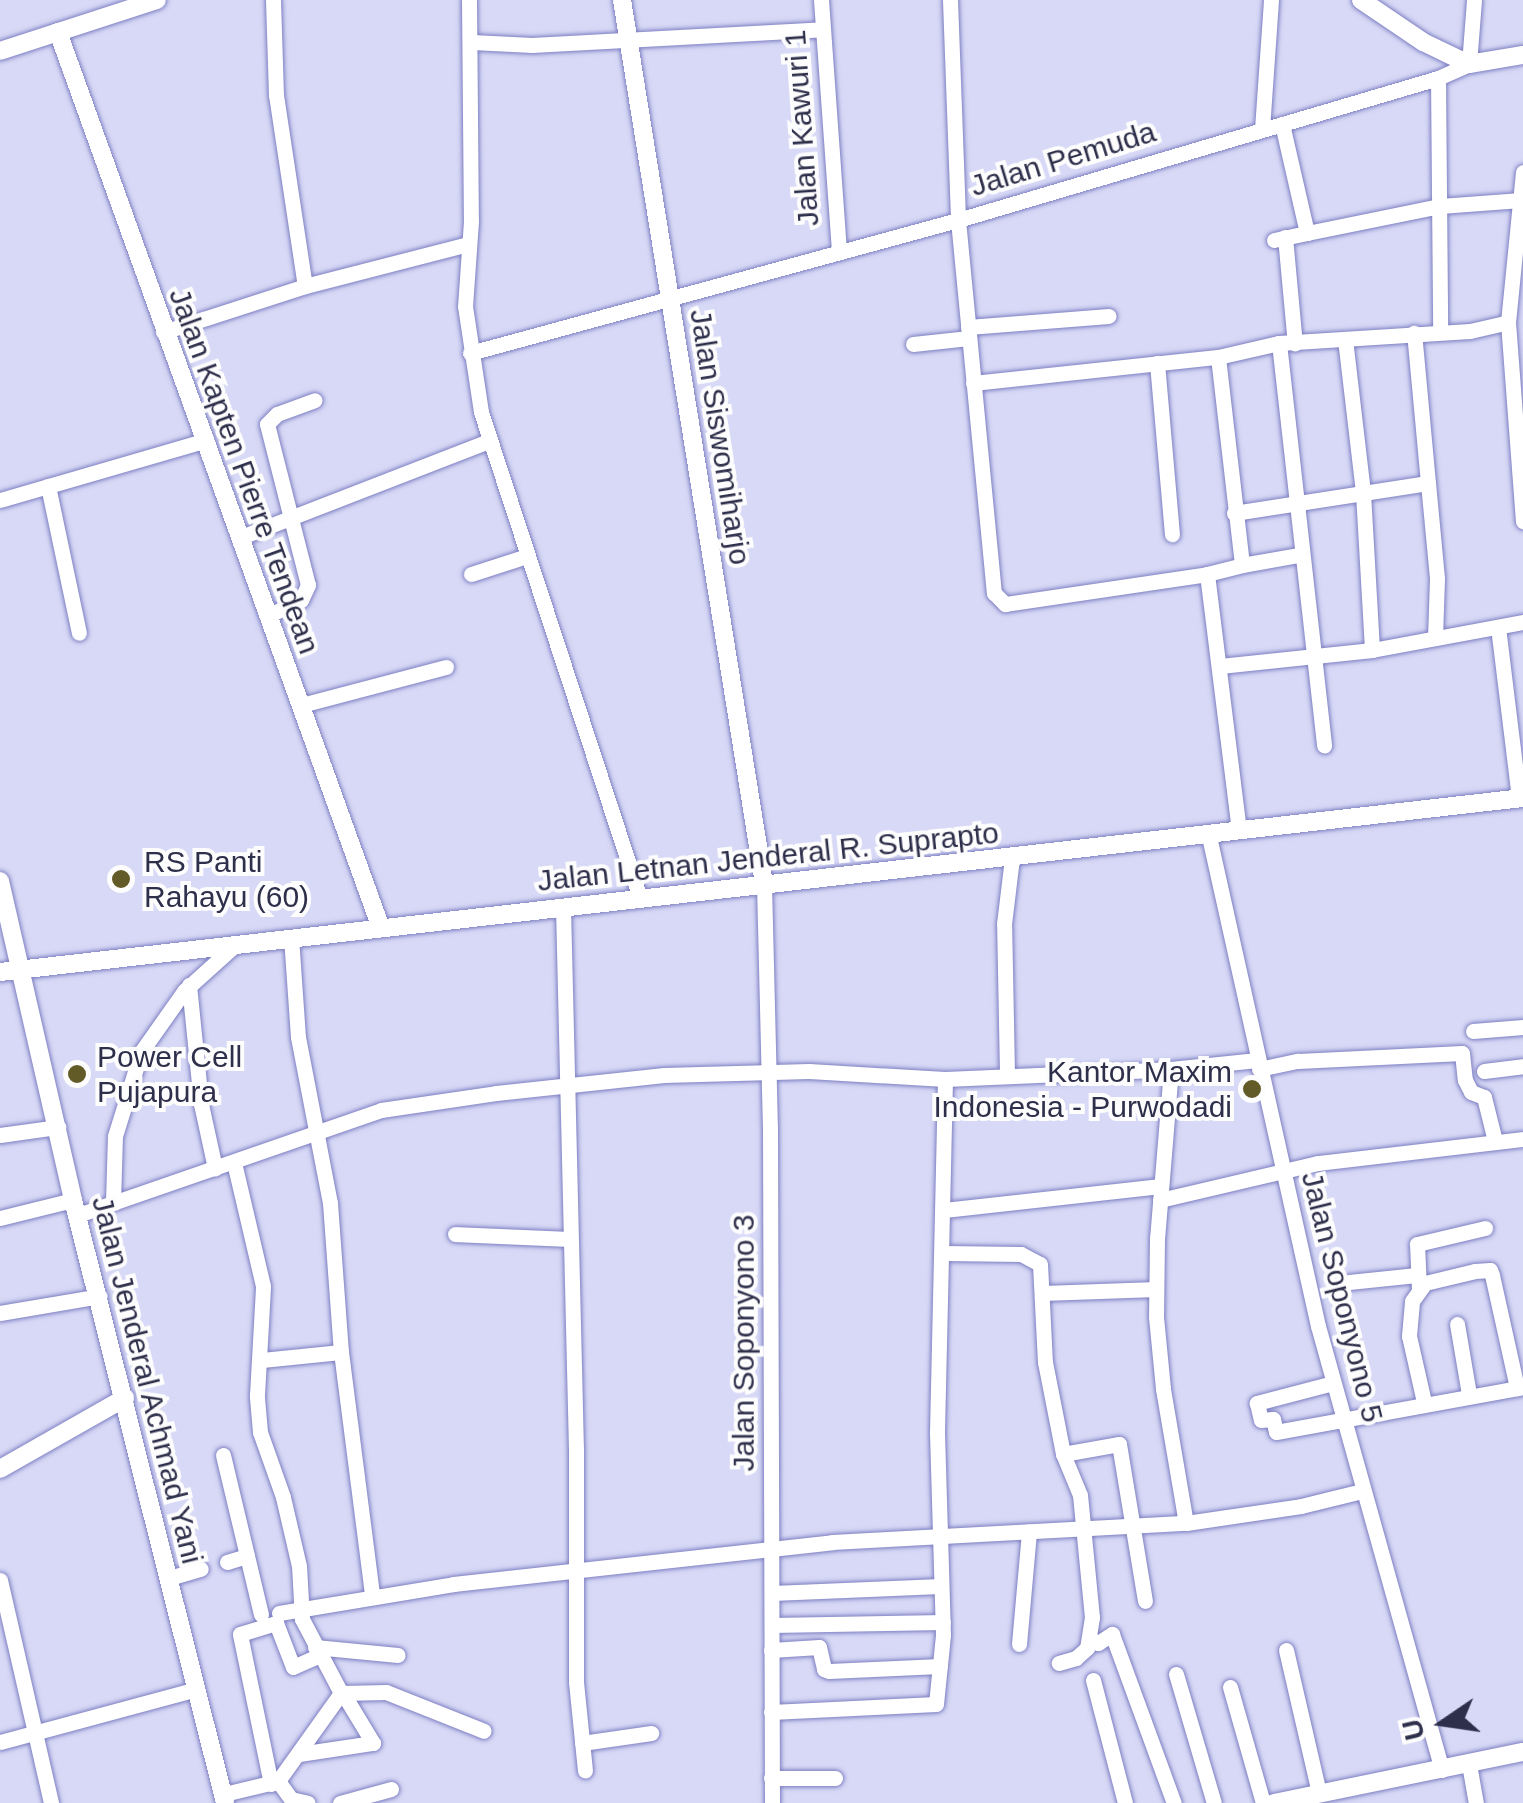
<!DOCTYPE html>
<style>
body{margin:0}
#map{position:relative;width:1523px;height:1803px;overflow:hidden;background:#d7d9f6;font-family:Helvetica,sans-serif}
div>[style]{position:absolute}
[style*='--x']{left:calc(var(--x)*1px);top:calc(var(--y)*1px);width:calc(var(--w)*1px);rotate:calc(var(--a)*1deg)}
.roads{filter:drop-shadow(0 0 2px #7d7fc2) drop-shadow(0 0 2px #7d7fc2)}
.minor>*{height:15px;margin:-7.5px;padding:0 7.5px;transform-origin:7.5px;border-radius:7.5px;background:#fff}
.major>*{height:18px;margin:-9px;padding:0 9px;transform-origin:9px;border-radius:9px;background:#fff}
.dots>*{width:28px;height:28px;translate:-50% -50%;box-sizing:border-box;border:5px solid #fdfdfd;border-radius:50%}
span{translate:-50% -50%;white-space:nowrap;text-align:center;line-height:1.15;-webkit-text-stroke:8px #fdfdfd;paint-order:stroke}
.street-label{font-size:30px;color:#2e2f4b}
.poi-label{font-size:30px;color:#2e2f4b}
.left{translate:0 -50%;text-align:left}
.right{translate:-100% -50%;text-align:right}
.north{position:absolute;left:1393px;top:1673px;width:100px;height:100px;-webkit-text-stroke:8px #fdfdfd;paint-order:stroke;rotate:257deg;font-size:28px;font-weight:700;line-height:40px;text-align:center;color:#2e2f4b}
.north::after{content:'';display:block;margin:auto;width:35px;height:45px;background:#2e2f4b;clip-path:polygon(50% 0,100% 100%,50% 72%,0 100%)}
</style>
<div id="map">
<div class="roads">
<div class="minor">
<i style="--x:273;--y:0;--w:95;--a:88.2"></i>
<i style="--x:276;--y:95;--w:193;--a:81.4"></i>
<i style="--x:469;--y:0;--w:221;--a:89.5"></i>
<i style="--x:471;--y:221;--w:85;--a:94"></i>
<i style="--x:465;--y:306;--w:107;--a:81.4"></i>
<i style="--x:481;--y:412;--w:511;--a:71.88"></i>
<i style="--x:821;--y:0;--w:253;--a:85.9"></i>
<i style="--x:950;--y:0;--w:220;--a:87.9"></i>
<i style="--x:958;--y:220;--w:375;--a:84.5"></i>
<i style="--x:994;--y:593;--w:16;--a:45"></i>
<i style="--x:1005;--y:604;--w:204;--a:-8.4"></i>
<i style="--x:1207;--y:574;--w:259;--a:82.9"></i>
<i style="--x:472;--y:42;--w:60;--a:2.9"></i>
<i style="--x:532;--y:45;--w:291;--a:-3.1"></i>
<i style="--x:1438;--y:78;--w:254;--a:89.5"></i>
<i style="--x:1262;--y:129;--w:129;--a:-86"></i>
<i style="--x:1523;--y:172;--w:151;--a:95.7"></i>
<i style="--x:1508;--y:322;--w:200;--a:85.7"></i>
<i style="--x:1307;--y:233;--w:136;--a:-11.5"></i>
<i style="--x:1440;--y:206;--w:81;--a:-4.2"></i>
<i style="--x:1285;--y:237;--w:107;--a:84.7"></i>
<i style="--x:1274;--y:240;--w:34;--a:-12"></i>
<i style="--x:1307;--y:233;--w:112;--a:-102.9"></i>
<i style="--x:968;--y:327;--w:141;--a:-4.5"></i>
<i style="--x:163;--y:332;--w:149;--a:-17.9"></i>
<i style="--x:305;--y:286;--w:169;--a:-14.4"></i>
<i style="--x:1345;--y:339;--w:155;--a:83.3"></i>
<i style="--x:1363;--y:493;--w:157;--a:86.7"></i>
<i style="--x:1279;--y:343;--w:405;--a:83.6"></i>
<i style="--x:913;--y:344;--w:56;--a:-6.1"></i>
<i style="--x:470;--y:353;--w:506;--a:-15.25"></i>
<i style="--x:958;--y:220;--w:501;--a:-16.48"></i>
<i style="--x:1438;--y:78;--w:34;--a:-24"></i>
<i style="--x:1469;--y:64;--w:64;--a:-85.5"></i>
<i style="--x:1218;--y:357;--w:209;--a:83.4"></i>
<i style="--x:1242;--y:565;--w:58;--a:-10"></i>
<i style="--x:1157;--y:363;--w:172;--a:85"></i>
<i style="--x:973;--y:383;--w:246;--a:-6.1"></i>
<i style="--x:1218;--y:357;--w:63;--a:-12.9"></i>
<i style="--x:1279;--y:343;--w:191;--a:-3.6"></i>
<i style="--x:1470;--y:331;--w:39;--a:-13"></i>
<i style="--x:1428;--y:483;--w:95;--a:84.6"></i>
<i style="--x:1437;--y:578;--w:60;--a:91.9"></i>
<i style="--x:48;--y:486;--w:150;--a:78.1"></i>
<i style="--x:0;--y:500;--w:215;--a:-16.2"></i>
<i style="--x:1234;--y:513;--w:196;--a:-8.8"></i>
<i style="--x:1428;--y:483;--w:151;--a:-95.3"></i>
<i style="--x:241;--y:537;--w:265;--a:-21.2"></i>
<i style="--x:471;--y:574;--w:59;--a:-17.8"></i>
<i style="--x:1207;--y:574;--w:36;--a:-14"></i>
<i style="--x:269;--y:615;--w:35;--a:-25"></i>
<i style="--x:301;--y:600;--w:17;--a:-65"></i>
<i style="--x:308;--y:585;--w:166;--a:-104.3"></i>
<i style="--x:267;--y:424;--w:14;--a:-45"></i>
<i style="--x:277;--y:414;--w:40;--a:-20.2"></i>
<i style="--x:1498;--y:627;--w:172;--a:83"></i>
<i style="--x:1220;--y:666;--w:153;--a:-6"></i>
<i style="--x:1372;--y:650;--w:154;--a:-10.5"></i>
<i style="--x:301;--y:705;--w:150;--a:-14.7"></i>
<i style="--x:1208;--y:832;--w:506;--a:77.45"></i>
<i style="--x:1318;--y:1326;--w:461;--a:74.4"></i>
<i style="--x:764;--y:884;--w:244;--a:88.6"></i>
<i style="--x:770;--y:1128;--w:675;--a:89.83"></i>
<i style="--x:563;--y:907;--w:542;--a:88.63"></i>
<i style="--x:576;--y:1449;--w:233;--a:90"></i>
<i style="--x:576;--y:1682;--w:89;--a:84.2"></i>
<i style="--x:291;--y:937;--w:100;--a:86"></i>
<i style="--x:298;--y:1037;--w:169;--a:79.1"></i>
<i style="--x:330;--y:1203;--w:149;--a:85.8"></i>
<i style="--x:341;--y:1352;--w:245;--a:82.7"></i>
<i style="--x:189;--y:985;--w:120;--a:84.2"></i>
<i style="--x:201;--y:1104;--w:66;--a:77.7"></i>
<i style="--x:1473;--y:1031;--w:50;--a:-4.6"></i>
<i style="--x:1171;--y:1069;--w:170;--a:94.7"></i>
<i style="--x:1157;--y:1238;--w:79;--a:90.7"></i>
<i style="--x:1156;--y:1317;--w:72;--a:84.4"></i>
<i style="--x:1163;--y:1389;--w:136;--a:80.3"></i>
<i style="--x:1259;--y:1069;--w:40;--a:-12"></i>
<i style="--x:1298;--y:1061;--w:164;--a:-2.8"></i>
<i style="--x:1462;--y:1053;--w:27;--a:84"></i>
<i style="--x:1465;--y:1080;--w:13;--a:63"></i>
<i style="--x:1471;--y:1092;--w:14;--a:21"></i>
<i style="--x:1484;--y:1097;--w:45;--a:76"></i>
<i style="--x:1484;--y:1071;--w:39;--a:-7"></i>
<i style="--x:1007;--y:1074;--w:150;--a:-91.1"></i>
<i style="--x:1004;--y:924;--w:66;--a:-83.1"></i>
<i style="--x:0;--y:1135;--w:59;--a:-7.9"></i>
<i style="--x:1160;--y:1200;--w:162;--a:-13.2"></i>
<i style="--x:1318;--y:1163;--w:206;--a:-6.7"></i>
<i style="--x:113;--y:1202;--w:66;--a:-88.3"></i>
<i style="--x:115;--y:1136;--w:88;--a:-72.8"></i>
<i style="--x:141;--y:1052;--w:75;--a:-54.8"></i>
<i style="--x:184;--y:991;--w:70;--a:-42.1"></i>
<i style="--x:944;--y:1210;--w:218;--a:-6.3"></i>
<i style="--x:78;--y:1215;--w:321;--a:-19.1"></i>
<i style="--x:381;--y:1110;--w:116;--a:-8.4"></i>
<i style="--x:496;--y:1093;--w:169;--a:-6.1"></i>
<i style="--x:664;--y:1075;--w:145;--a:-1.6"></i>
<i style="--x:809;--y:1071;--w:136;--a:3.4"></i>
<i style="--x:945;--y:1079;--w:226;--a:-2.5"></i>
<i style="--x:1171;--y:1069;--w:86;--a:-6"></i>
<i style="--x:0;--y:1218;--w:75;--a:-13.9"></i>
<i style="--x:455;--y:1234;--w:113;--a:2.5"></i>
<i style="--x:944;--y:1253;--w:77;--a:0.7"></i>
<i style="--x:1021;--y:1254;--w:21;--a:28"></i>
<i style="--x:1040;--y:1264;--w:98;--a:87.1"></i>
<i style="--x:1045;--y:1362;--w:94;--a:78.9"></i>
<i style="--x:1063;--y:1454;--w:44;--a:67.5"></i>
<i style="--x:1080;--y:1495;--w:123;--a:84.4"></i>
<i style="--x:1092;--y:1617;--w:31;--a:99"></i>
<i style="--x:1087;--y:1648;--w:15;--a:138"></i>
<i style="--x:1076;--y:1658;--w:18;--a:164"></i>
<i style="--x:1349;--y:1282;--w:68;--a:-5.9"></i>
<i style="--x:1419;--y:1289;--w:45;--a:-92.5"></i>
<i style="--x:1417;--y:1244;--w:70;--a:-13.2"></i>
<i style="--x:1043;--y:1293;--w:113;--a:-2"></i>
<i style="--x:0;--y:1313;--w:101;--a:-9.6"></i>
<i style="--x:1457;--y:1324;--w:71;--a:80.3"></i>
<i style="--x:262;--y:1360;--w:79;--a:-5.8"></i>
<i style="--x:1333;--y:1383;--w:79;--a:165.3"></i>
<i style="--x:1257;--y:1403;--w:17;--a:77"></i>
<i style="--x:1261;--y:1420;--w:12;--a:-5"></i>
<i style="--x:1273;--y:1419;--w:13;--a:77"></i>
<i style="--x:1276;--y:1432;--w:251;--a:-10.3"></i>
<i style="--x:1424;--y:1402;--w:68;--a:-102.8"></i>
<i style="--x:1409;--y:1336;--w:35;--a:-85"></i>
<i style="--x:1412;--y:1301;--w:22;--a:-54"></i>
<i style="--x:1425;--y:1283;--w:51;--a:-13.5"></i>
<i style="--x:1475;--y:1271;--w:15;--a:-4"></i>
<i style="--x:1490;--y:1270;--w:5;--a:68"></i>
<i style="--x:1492;--y:1275;--w:116;--a:77.5"></i>
<i style="--x:1063;--y:1454;--w:57;--a:-10.1"></i>
<i style="--x:1119;--y:1444;--w:159;--a:80.6"></i>
<i style="--x:223;--y:1455;--w:164;--a:76.6"></i>
<i style="--x:227;--y:1562;--w:21;--a:-17"></i>
<i style="--x:169;--y:1578;--w:33;--a:-16"></i>
<i style="--x:0;--y:1580;--w:229;--a:77.1"></i>
<i style="--x:772;--y:1593;--w:169;--a:-2.4"></i>
<i style="--x:279;--y:1613;--w:177;--a:-9.4"></i>
<i style="--x:454;--y:1584;--w:380;--a:-6.3"></i>
<i style="--x:832;--y:1542;--w:355;--a:-3.1"></i>
<i style="--x:1186;--y:1523;--w:116;--a:-8.4"></i>
<i style="--x:1301;--y:1506;--w:63;--a:-13.8"></i>
<i style="--x:772;--y:1625;--w:171;--a:-1"></i>
<i style="--x:1090;--y:1639;--w:9;--a:27"></i>
<i style="--x:1098;--y:1643;--w:17;--a:-33"></i>
<i style="--x:1112;--y:1634;--w:180;--a:69.9"></i>
<i style="--x:1019;--y:1644;--w:113;--a:-84.9"></i>
<i style="--x:315;--y:1647;--w:83;--a:5.5"></i>
<i style="--x:771;--y:1650;--w:48;--a:-3.6"></i>
<i style="--x:819;--y:1647;--w:23;--a:77"></i>
<i style="--x:824;--y:1669;--w:5;--a:22"></i>
<i style="--x:829;--y:1671;--w:111;--a:-2.6"></i>
<i style="--x:1286;--y:1650;--w:147;--a:77"></i>
<i style="--x:1176;--y:1674;--w:134;--a:73.6"></i>
<i style="--x:1093;--y:1680;--w:127;--a:75.4"></i>
<i style="--x:1230;--y:1687;--w:121;--a:74.1"></i>
<i style="--x:341;--y:1693;--w:45;--a:-1.3"></i>
<i style="--x:386;--y:1692;--w:105;--a:21.7"></i>
<i style="--x:771;--y:1712;--w:165;--a:-2.8"></i>
<i style="--x:936;--y:1704;--w:69;--a:-84.2"></i>
<i style="--x:943;--y:1635;--w:203;--a:-91.7"></i>
<i style="--x:937;--y:1432;--w:353;--a:-88.7"></i>
<i style="--x:0;--y:1742;--w:204;--a:-15.1"></i>
<i style="--x:582;--y:1743;--w:70;--a:-8.2"></i>
<i style="--x:299;--y:1754;--w:75;--a:-8.5"></i>
<i style="--x:373;--y:1743;--w:56;--a:-121.1"></i>
<i style="--x:1469;--y:1764;--w:40;--a:80"></i>
<i style="--x:771;--y:1778;--w:64;--a:0"></i>
<i style="--x:278;--y:1781;--w:22;--a:54"></i>
<i style="--x:291;--y:1799;--w:17;--a:13"></i>
<i style="--x:271;--y:1784;--w:153;--a:-101.7"></i>
<i style="--x:240;--y:1634;--w:38;--a:-17"></i>
<i style="--x:276;--y:1623;--w:47;--a:68.9"></i>
<i style="--x:293;--y:1667;--w:30;--a:-24"></i>
<i style="--x:224;--y:1794;--w:56;--a:-13.5"></i>
<i style="--x:278;--y:1781;--w:108;--a:-54.4"></i>
<i style="--x:341;--y:1693;--w:84;--a:-117.8"></i>
<i style="--x:302;--y:1619;--w:53;--a:-93.2"></i>
<i style="--x:299;--y:1566;--w:71;--a:-103.1"></i>
<i style="--x:283;--y:1497;--w:69;--a:-109.5"></i>
<i style="--x:260;--y:1432;--w:37;--a:-95"></i>
<i style="--x:257;--y:1395;--w:109;--a:-86.8"></i>
<i style="--x:263;--y:1286;--w:127;--a:-103.2"></i>
<i style="--x:340;--y:1803;--w:53;--a:-15.4"></i>
</div>
<div class="major">
<i style="--x:622;--y:0;--w:895;--a:80.87"></i>
<i style="--x:1361;--y:0;--w:75;--a:34.1"></i>
<i style="--x:1423;--y:42;--w:51;--a:25.6"></i>
<i style="--x:1469;--y:64;--w:55;--a:-9.5"></i>
<i style="--x:58;--y:32;--w:952;--a:70.18"></i>
<i style="--x:0;--y:51;--w:165;--a:-18"></i>
<i style="--x:0;--y:881;--w:327;--a:77.1"></i>
<i style="--x:73;--y:1200;--w:622;--a:75.85"></i>
<i style="--x:0;--y:972;--w:1533;--a:-6.52"></i>
<i style="--x:0;--y:1469;--w:144;--a:-29.6"></i>
<i style="--x:1274;--y:1803;--w:254;--a:-11.6"></i>
</div>
</div>
<div class="dots">
<i style="left:121px;top:879px;background:#625b27"></i>
<i style="left:77px;top:1074px;background:#625b27"></i>
<i style="left:1252px;top:1089px;background:#625b27"></i>
</div>
<div class="street-label">
<span style="left:802px;top:128px;rotate:-94deg">Jalan Kawuri 1</span>
<span style="left:1063px;top:159px;rotate:-17deg">Jalan Pemuda</span>
<span style="left:720px;top:437px;rotate:81deg">Jalan Siswomiharjo</span>
<span style="left:244px;top:471px;rotate:70deg">Jalan Kapten Pierre Tendean</span>
<span style="left:768px;top:857px;rotate:-6deg">Jalan Letnan Jenderal R. Suprapto</span>
<span style="left:1342px;top:1297px;rotate:76deg">Jalan Soponyono 5</span>
<span style="left:744px;top:1343px;rotate:-90deg">Jalan Soponyono 3</span>
<span style="left:147px;top:1380px;rotate:76deg">Jalan Jenderal Achmad Yani</span>
</div>
<div class="poi-label">
<span class="left" style="left:144px;top:879px">RS Panti<br>Rahayu (60)</span>
<span class="left" style="left:97px;top:1074px">Power Cell<br>Pujapura</span>
<span class="right" style="left:1232px;top:1089px">Kantor Maxim<br>Indonesia - Purwodadi</span>
</div>
<div class="north">U</div>
</div>
